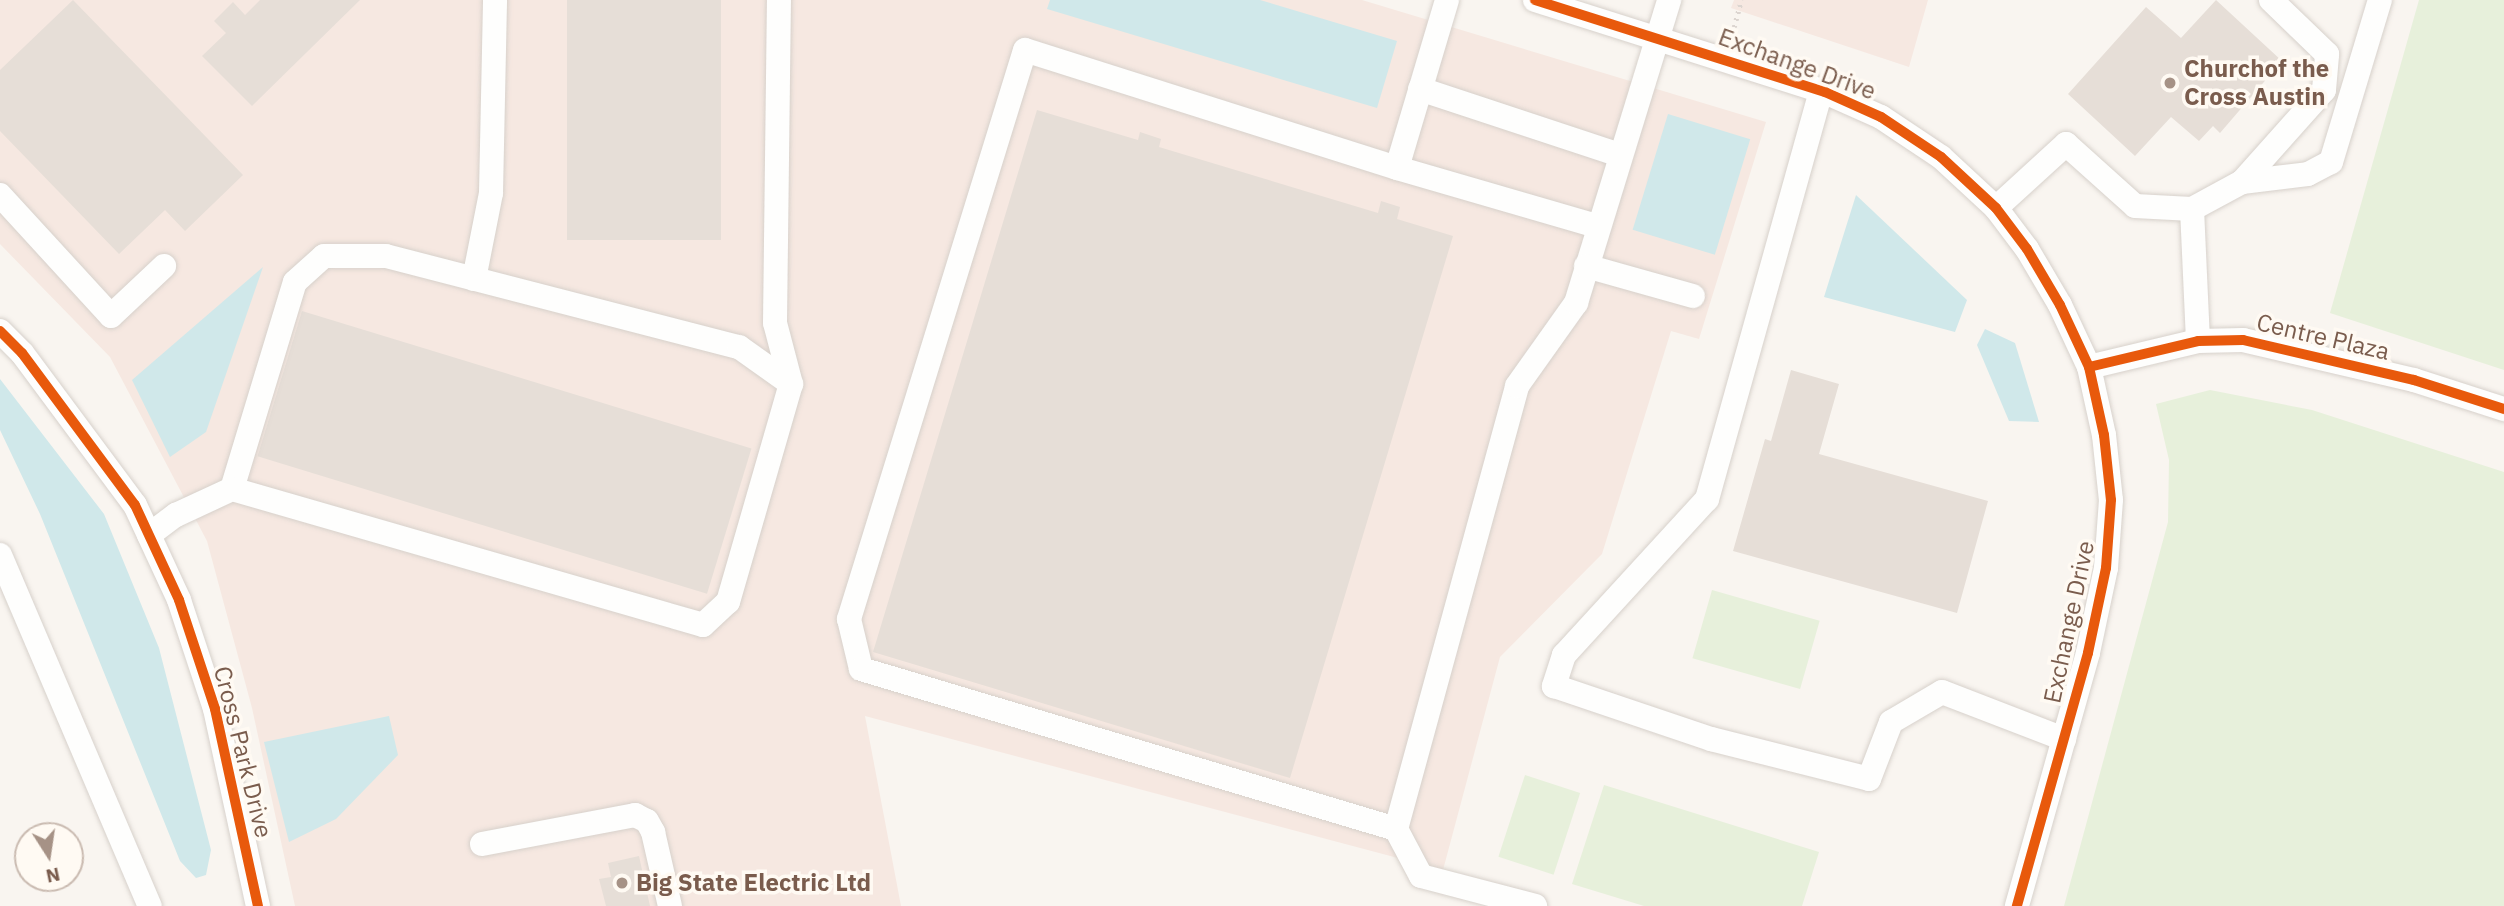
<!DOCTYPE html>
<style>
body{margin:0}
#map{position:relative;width:2504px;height:906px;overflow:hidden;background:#f9f5f0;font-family:"IBM Plex Sans",sans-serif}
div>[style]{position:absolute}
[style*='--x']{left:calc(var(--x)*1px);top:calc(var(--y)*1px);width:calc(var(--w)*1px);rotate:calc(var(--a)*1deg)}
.commercial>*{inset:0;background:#f6e8e1}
.green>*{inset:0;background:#e7f0db;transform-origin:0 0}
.water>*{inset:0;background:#d0e8ea;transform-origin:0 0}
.building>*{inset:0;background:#e6ded7;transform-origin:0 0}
.path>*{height:4.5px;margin-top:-2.25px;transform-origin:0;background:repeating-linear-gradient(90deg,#dcd5d0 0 2px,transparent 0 7px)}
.roads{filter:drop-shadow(0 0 2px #d7d1cb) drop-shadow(0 0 2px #d7d1cb)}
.minor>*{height:24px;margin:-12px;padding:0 12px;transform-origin:12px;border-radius:12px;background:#fefefd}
.cycleway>*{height:10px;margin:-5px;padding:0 5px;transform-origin:5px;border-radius:5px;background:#e8590c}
.dots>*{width:19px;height:19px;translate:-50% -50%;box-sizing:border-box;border:4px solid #fffaf3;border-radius:50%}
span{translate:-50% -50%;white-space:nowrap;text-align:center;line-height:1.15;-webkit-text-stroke:7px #fffaf3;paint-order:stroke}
.street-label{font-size:24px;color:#7a5c4d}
.poi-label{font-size:24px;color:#7a5c4d;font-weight:700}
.left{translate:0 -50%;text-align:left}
.north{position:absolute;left:14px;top:822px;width:70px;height:70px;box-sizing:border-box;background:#fffaf3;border:2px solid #cabbb1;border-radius:50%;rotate:168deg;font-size:19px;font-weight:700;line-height:28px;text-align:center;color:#7a5c4d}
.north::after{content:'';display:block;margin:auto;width:24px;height:32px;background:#a69286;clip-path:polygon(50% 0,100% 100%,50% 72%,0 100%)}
</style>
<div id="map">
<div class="commercial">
<i style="clip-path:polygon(0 0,1362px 0,1766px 122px,1699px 339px,1671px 331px,1602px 554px,1500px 657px,1443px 870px,865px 716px,901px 906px,295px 906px,252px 708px,207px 541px,110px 357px,0 244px)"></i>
<i style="clip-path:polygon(1734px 0,1928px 0,1909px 67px,1731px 8px)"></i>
</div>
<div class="green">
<i style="clip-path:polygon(2419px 0,2504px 0,2504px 370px,2330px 313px)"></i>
<i style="clip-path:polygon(2210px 390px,2312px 410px,2504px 472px,2504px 906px,2064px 906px,2168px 522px,2169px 460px,2156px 404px)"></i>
<i style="left:1712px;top:590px;width:112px;height:71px;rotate:16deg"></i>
<i style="left:1525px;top:775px;width:58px;height:86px;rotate:18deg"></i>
<i style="clip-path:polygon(1604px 785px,1819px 852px,1802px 906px,1644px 906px,1572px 884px)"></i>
</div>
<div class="water">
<i style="clip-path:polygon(1050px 0,1260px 0,1397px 41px,1377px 108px,1047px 9px)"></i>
<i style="left:1668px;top:114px;width:86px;height:121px;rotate:17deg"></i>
<i style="clip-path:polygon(1856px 195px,1967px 300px,1955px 332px,1824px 297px)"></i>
<i style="clip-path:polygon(263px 267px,206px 432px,170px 457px,132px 380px)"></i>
<i style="clip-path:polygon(1985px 329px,2015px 343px,2039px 422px,2009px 421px,1977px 345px)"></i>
<i style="clip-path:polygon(0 379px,104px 514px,159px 648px,211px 850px,206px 875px,196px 878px,180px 861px,40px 514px,0 430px)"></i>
<i style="clip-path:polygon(389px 716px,398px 755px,336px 819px,289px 842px,264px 742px)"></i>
</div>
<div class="building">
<i style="clip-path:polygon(73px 0,243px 175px,185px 231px,165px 210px,119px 254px,0 131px,0 70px)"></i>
<i style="clip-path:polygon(260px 0,360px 0,252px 106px,202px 56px,226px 33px,214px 21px,233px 2px,245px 15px)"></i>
<i style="left:567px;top:0;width:154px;height:240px"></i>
<i style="clip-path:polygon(2216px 0,2282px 61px,2220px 133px,2213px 126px,2199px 141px,2171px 117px,2135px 156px,2068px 94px,2146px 7px,2181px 38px)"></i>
<i style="clip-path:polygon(1037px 110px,1138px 140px,1140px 132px,1161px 139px,1159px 147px,1378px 213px,1381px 201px,1400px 207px,1397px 219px,1453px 236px,1290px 778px,873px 652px)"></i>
<i style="left:302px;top:311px;width:470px;height:152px;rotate:17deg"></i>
<i style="clip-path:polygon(1791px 370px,1839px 384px,1819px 454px,1988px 501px,1957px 613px,1733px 551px,1765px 439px,1771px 441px)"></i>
<i style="clip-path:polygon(639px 856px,650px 906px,606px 906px,599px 879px,611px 877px,608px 863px)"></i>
</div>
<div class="path">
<i style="--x:1734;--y:27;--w:28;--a:-75"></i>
</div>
<div class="roads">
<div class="minor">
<i style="--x:1447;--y:0;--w:175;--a:106.6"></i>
<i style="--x:1397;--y:168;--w:390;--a:-162.4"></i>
<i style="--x:1025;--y:50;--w:596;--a:107.19"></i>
<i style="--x:849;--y:619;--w:51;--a:76.5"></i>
<i style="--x:861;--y:669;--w:558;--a:16.65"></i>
<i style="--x:1396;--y:829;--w:459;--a:-74.7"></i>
<i style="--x:1517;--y:386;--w:102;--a:-54.6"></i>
<i style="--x:1576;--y:303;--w:317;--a:-72.9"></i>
<i style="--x:1535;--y:0;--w:304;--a:17.6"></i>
<i style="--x:1825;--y:92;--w:61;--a:24.1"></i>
<i style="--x:1881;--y:117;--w:72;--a:33.7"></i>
<i style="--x:1941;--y:157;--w:75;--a:42.8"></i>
<i style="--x:1996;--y:208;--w:51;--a:52.9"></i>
<i style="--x:2027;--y:249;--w:65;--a:59.5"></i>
<i style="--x:2060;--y:305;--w:68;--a:64.9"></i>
<i style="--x:2089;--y:367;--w:70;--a:77.6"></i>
<i style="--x:2104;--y:435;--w:65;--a:83.9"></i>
<i style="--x:2111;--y:500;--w:68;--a:94.2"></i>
<i style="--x:2106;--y:568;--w:87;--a:102"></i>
<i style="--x:2088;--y:653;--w:263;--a:105.7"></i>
<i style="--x:1420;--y:89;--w:210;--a:18.3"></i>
<i style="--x:1821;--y:91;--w:424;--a:105.6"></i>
<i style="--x:1707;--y:499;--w:212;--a:132.5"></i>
<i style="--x:1564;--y:655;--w:33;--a:108"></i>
<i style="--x:1554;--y:686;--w:166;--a:18.7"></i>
<i style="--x:1711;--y:739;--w:163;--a:14.2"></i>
<i style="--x:1869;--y:779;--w:61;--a:-68.9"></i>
<i style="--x:1891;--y:722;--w:59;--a:-30.5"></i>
<i style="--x:1942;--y:692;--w:131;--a:21.1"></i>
<i style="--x:1397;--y:168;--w:207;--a:16.2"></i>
<i style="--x:2242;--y:182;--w:66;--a:-6.9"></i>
<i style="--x:2308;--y:174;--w:26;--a:-28"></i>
<i style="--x:2331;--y:162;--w:169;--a:-73.2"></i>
<i style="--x:0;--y:195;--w:164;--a:47.5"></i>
<i style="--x:111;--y:316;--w:73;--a:-43.3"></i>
<i style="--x:1996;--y:208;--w:95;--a:-42.4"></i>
<i style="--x:2066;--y:144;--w:93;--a:41.9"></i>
<i style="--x:2135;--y:206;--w:57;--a:3"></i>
<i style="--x:1586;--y:266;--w:111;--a:15.7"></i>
<i style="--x:474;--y:279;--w:88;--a:-78.8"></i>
<i style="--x:491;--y:193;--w:193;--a:-88.8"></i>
<i style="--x:0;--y:331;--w:31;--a:45"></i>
<i style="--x:22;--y:353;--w:189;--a:53.4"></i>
<i style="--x:135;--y:505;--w:105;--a:65.1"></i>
<i style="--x:179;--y:600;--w:115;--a:71.7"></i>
<i style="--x:215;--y:709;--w:202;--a:77.7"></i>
<i style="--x:2198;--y:341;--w:132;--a:-92.6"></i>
<i style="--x:2192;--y:209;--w:57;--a:-28.4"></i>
<i style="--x:2242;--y:182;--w:123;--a:-48.3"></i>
<i style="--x:2324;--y:90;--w:36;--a:-85"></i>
<i style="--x:2327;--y:54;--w:78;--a:-136"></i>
<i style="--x:2089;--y:367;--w:112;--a:-13.4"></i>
<i style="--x:2198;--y:341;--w:45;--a:-1.3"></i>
<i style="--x:2243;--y:340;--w:176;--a:13.2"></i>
<i style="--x:2414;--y:380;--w:95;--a:17.9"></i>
<i style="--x:232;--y:489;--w:216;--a:-73.1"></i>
<i style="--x:295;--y:282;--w:39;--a:-42"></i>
<i style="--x:324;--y:256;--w:62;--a:0"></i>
<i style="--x:386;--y:256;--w:365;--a:14.5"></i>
<i style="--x:739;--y:347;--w:64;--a:35.4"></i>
<i style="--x:149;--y:535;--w:34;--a:-37"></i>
<i style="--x:176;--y:515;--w:62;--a:-24.9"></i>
<i style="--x:232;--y:489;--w:490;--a:16.1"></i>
<i style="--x:703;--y:625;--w:34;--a:-43"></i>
<i style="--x:728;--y:602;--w:227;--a:-73.9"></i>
<i style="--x:791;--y:384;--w:63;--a:-104.7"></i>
<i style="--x:775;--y:323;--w:323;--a:-89.3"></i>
<i style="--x:0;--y:555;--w:382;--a:66.9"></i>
<i style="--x:1396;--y:829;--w:53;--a:62"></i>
<i style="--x:1421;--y:876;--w:118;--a:14.7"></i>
<i style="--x:482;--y:844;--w:156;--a:-10.7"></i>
<i style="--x:635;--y:815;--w:13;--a:27"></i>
<i style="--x:647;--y:821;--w:13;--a:61"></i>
<i style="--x:653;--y:832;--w:76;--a:77.1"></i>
</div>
</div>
<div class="cycleway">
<i style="--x:1535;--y:0;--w:304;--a:17.6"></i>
<i style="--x:1825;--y:92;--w:61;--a:24.1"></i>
<i style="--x:1881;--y:117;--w:72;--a:33.7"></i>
<i style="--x:1941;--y:157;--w:75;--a:42.8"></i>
<i style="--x:1996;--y:208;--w:51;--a:52.9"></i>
<i style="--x:2027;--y:249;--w:65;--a:59.5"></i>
<i style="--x:2060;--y:305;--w:68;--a:64.9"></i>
<i style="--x:2089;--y:367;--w:70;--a:77.6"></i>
<i style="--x:2104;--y:435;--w:65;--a:83.9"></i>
<i style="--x:2111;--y:500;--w:68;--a:94.2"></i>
<i style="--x:2106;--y:568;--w:87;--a:102"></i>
<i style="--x:2088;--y:653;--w:263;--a:105.7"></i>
<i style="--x:0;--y:331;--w:31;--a:45"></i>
<i style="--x:22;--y:353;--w:189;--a:53.4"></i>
<i style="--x:135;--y:505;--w:105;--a:65.1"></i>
<i style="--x:179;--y:600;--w:115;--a:71.7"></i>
<i style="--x:215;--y:709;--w:202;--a:77.7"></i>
<i style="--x:2089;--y:367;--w:112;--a:-13.4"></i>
<i style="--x:2198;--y:341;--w:45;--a:-1.3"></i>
<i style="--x:2243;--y:340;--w:176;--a:13.2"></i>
<i style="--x:2414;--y:380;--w:95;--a:17.9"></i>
</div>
<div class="dots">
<i style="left:2170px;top:83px;background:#a69286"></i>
<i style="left:622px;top:883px;background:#a69286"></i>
</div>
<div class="street-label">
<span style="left:1797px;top:64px;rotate:20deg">Exchange Drive</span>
<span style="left:2323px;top:337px;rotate:13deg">Centre Plaza</span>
<span style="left:2069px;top:622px;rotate:-78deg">Exchange Drive</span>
<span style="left:243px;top:752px;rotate:76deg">Cross Park Drive</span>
</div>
<div class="poi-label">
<span class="left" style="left:2184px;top:83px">Churchof the<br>Cross Austin</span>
<span class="left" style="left:636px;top:883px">Big State Electric Ltd</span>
</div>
<div class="north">N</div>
</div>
